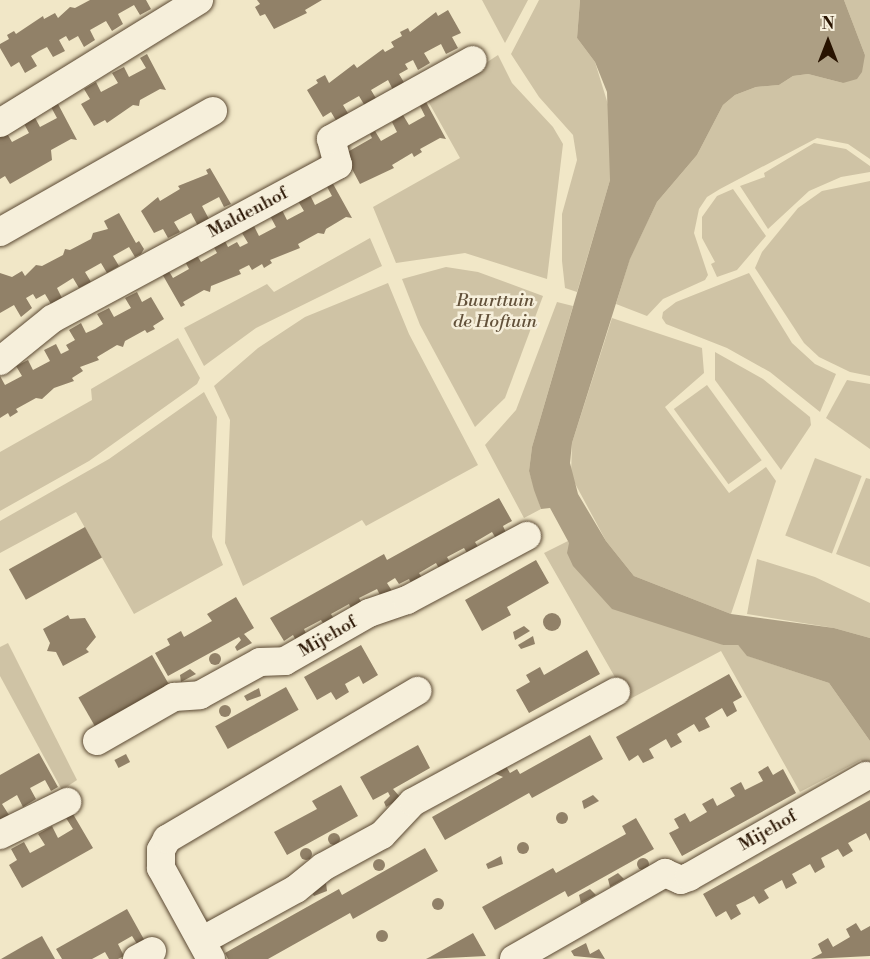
<!DOCTYPE html>
<style>
body{margin:0}
#map{position:relative;width:870px;height:959px;overflow:hidden;background:#f1e7c7;font-family:"Libre Bodoni",serif}
div>[style]{position:absolute}
[style*='--x']{left:calc(var(--x)*1px);top:calc(var(--y)*1px);width:calc(var(--w)*1px);rotate:calc(var(--a)*1deg)}
.green>*{inset:0;background:#cfc3a5;transform-origin:0 0}
.water>*{inset:0;background:#ad9f84}
.building>*{inset:0;background:#918168;transform-origin:0 0}
.round{border-radius:50%}
.roads{filter:drop-shadow(0 0 2px #5a4832) drop-shadow(0 0 2px #5a4832)}
.minor>*{height:28px;margin:-14px;padding:0 14px;transform-origin:14px;border-radius:14px;background:#f6efdb}
span{translate:-50% -50%;white-space:nowrap;text-align:center;line-height:1.15;-webkit-text-stroke:5px #f6efdb;paint-order:stroke}
.street-label{font-size:18px;color:#281301}
.park-label{font-size:18px;color:#62513a;font-style:italic}
.north{position:absolute;left:798px;top:12px;width:60px;height:60px;-webkit-text-stroke:4px #f6efdb;paint-order:stroke;rotate:0deg;font-size:16px;font-weight:700;line-height:24px;text-align:center;color:#281301}
.north::after{content:'';display:block;margin:auto;width:21px;height:27px;background:#281301;clip-path:polygon(50% 0,100% 100%,50% 72%,0 100%)}
</style>
<div id="map">
<div class="green">
<i style="clip-path:polygon(482px 0,528px 0,505px 43px)"></i>
<i style="clip-path:polygon(539px 0,580px 0,577px 38px,595px 62px,610px 111px,610px 180px,577px 292px,565px 288px,562px 261px,562px 214px,577px 160px,573px 135px,539px 97px,511px 54px)"></i>
<i style="clip-path:polygon(844px 0,870px 0,870px 159px,848px 144px,817px 138px,720px 189px,707px 197px,699px 209px,694px 233px,708px 275px,705px 280px,663px 299px,647px 316px,616px 304px,630px 258px,657px 202px,697px 155px,723px 105px,735px 95px,756px 87px,779px 85px,793px 76px,808px 74px,843px 83px,865px 55px)"></i>
<i style="clip-path:polygon(498px 55px,512px 83px,553px 127px,563px 144px,547px 279px,465px 253px,396px 263px,373px 207px,460px 158px,428px 101px)"></i>
<i style="clip-path:polygon(814px 143px,846px 149px,870px 166px,870px 172px,841px 177px,809px 191px,768px 229px,740px 186px,765px 177px,764px 173px)"></i>
<i style="clip-path:polygon(870px 181px,870px 376px,850px 372px,819px 357px,804px 343px,755px 268px,762px 252px,798px 208px,822px 191px)"></i>
<i style="clip-path:polygon(733px 189px,766px 236px,737px 270px,717px 277px,711px 264px,715px 262px,702px 238px,702px 217px,717px 196px)"></i>
<i style="clip-path:polygon(370px 238px,382px 266px,256px 328px,204px 366px,184px 328px,267px 284px,274px 292px)"></i>
<i style="clip-path:polygon(446px 267px,478px 272px,543px 296px,505px 398px,475px 427px,420px 325px,402px 279px)"></i>
<i style="clip-path:polygon(749px 273px,792px 343px,815px 364px,836px 374px,820px 412px,770px 372px,727px 348px,666px 324px,662px 318px,663px 312px,676px 302px)"></i>
<i style="clip-path:polygon(388px 283px,409px 334px,478px 465px,366px 526px,362px 520px,243px 586px,225px 543px,230px 420px,214px 386px,258px 348px,305px 317px)"></i>
<i style="clip-path:polygon(557px 302px,573px 306px,532px 447px,529px 471px,541px 509px,524px 518px,485px 445px,516px 410px)"></i>
<i style="clip-path:polygon(612px 318px,702px 348px,704px 373px,665px 407px,729px 493px,766px 467px,776px 481px,731px 614px,634px 576px,606px 541px,571px 476px,572px 443px)"></i>
<i style="clip-path:polygon(178px 338px,200px 378px,197px 384px,89px 461px,0 511px,0 452px,92px 400px,91px 389px)"></i>
<i style="clip-path:polygon(715px 352px,763px 379px,810px 417px,811px 425px,781px 470px,715px 380px)"></i>
<i style="clip-path:polygon(847px 380px,870px 384px,870px 449px,826px 418px)"></i>
<i style="left:707px;top:385px;width:93px;height:41px;rotate:54deg"></i>
<i style="clip-path:polygon(204px 392px,217px 417px,212px 537px,223px 565px,134px 614px,76px 512px,0 553px,0 521px,109px 459px)"></i>
<i style="left:815px;top:458px;width:50px;height:83px;rotate:21deg"></i>
<i style="clip-path:polygon(866px 478px,870px 479px,870px 567px,836px 554px)"></i>
<i style="clip-path:polygon(568px 541px,723px 645px,738px 645px,748px 656px,829px 683px,870px 741px,870px 776px,861px 760px,800px 792px,721px 651px,628px 700px,544px 553px)"></i>
<i style="clip-path:polygon(757px 559px,815px 577px,870px 603px,870px 638px,834px 628px,747px 614px)"></i>
<i style="clip-path:polygon(8px 643px,77px 780px,62px 790px,0 676px,0 647px)"></i>
</div>
<div class="water">
<i style="clip-path:polygon(580px 0,844px 0,865px 55px,862px 72px,857px 79px,843px 83px,808px 74px,793px 76px,779px 85px,756px 87px,735px 95px,723px 105px,697px 155px,657px 202px,630px 259px,572px 443px,570px 463px,578px 494px,606px 541px,634px 576px,731px 614px,834px 628px,870px 638px,870px 741px,829px 683px,747px 656px,738px 645px,723px 645px,612px 609px,573px 566px,567px 553px,569px 543px,550px 508px,541px 509px,534px 490px,529px 471px,532px 447px,610px 180px,607px 92px,595px 62px,577px 38px)"></i>
</div>
<div class="building">
<i style="clip-path:polygon(90px 0,146px 0,151px 9px,140px 15px,134px 5px,118px 14px,123px 24px,112px 31px,106px 21px,90px 30px,95px 40px,84px 47px,78px 36px,69px 41px,66px 36px,59px 40px,65px 51px,53px 57px,47px 47px,39px 51px,31px 56px,37px 66px,25px 73px,19px 62px,11px 67px,0 48px,0 44px,9px 39px,7px 35px,14px 31px,16px 34px,43px 16px,44px 19px,55px 13px,58px 18px,70px 7px,75px 8px)"></i>
<i style="clip-path:polygon(257px 0,322px 0,305px 10px,307px 13px,274px 29px,265px 14px,260px 16px,255px 7px,260px 4px)"></i>
<i style="clip-path:polygon(448px 10px,461px 33px,452px 37px,458px 48px,446px 54px,441px 44px,424px 53px,430px 63px,418px 70px,413px 60px,405px 64px,408px 69px,399px 74px,405px 84px,393px 90px,388px 80px,371px 90px,377px 100px,365px 106px,359px 96px,343px 105px,349px 115px,337px 122px,331px 112px,323px 117px,307px 90px,318px 83px,316px 80px,325px 75px,329px 83px,354px 64px,357px 68px,383px 49px,385px 52px,394px 47px,391px 42px,402px 36px,400px 32px,408px 28px,410px 32px,436px 12px,438px 16px)"></i>
<i style="clip-path:polygon(147px 54px,166px 90px,160px 89px,140px 100px,139px 106px,133px 105px,107px 123px,105px 120px,94px 126px,81px 104px,90px 99px,84px 89px,96px 82px,101px 92px,118px 83px,112px 73px,124px 67px,129px 77px,146px 68px,140px 58px)"></i>
<i style="clip-path:polygon(426px 102px,446px 139px,440px 138px,420px 149px,422px 152px,414px 157px,412px 153px,392px 165px,394px 168px,360px 184px,352px 169px,347px 172px,344px 154px,372px 138px,370px 134px,375px 131px,381px 141px,397px 132px,392px 122px,403px 115px,409px 125px,425px 116px,420px 106px)"></i>
<i style="clip-path:polygon(58px 104px,77px 140px,71px 139px,51px 150px,52px 160px,10px 184px,5px 176px,0 179px,0 133px,5px 130px,12px 142px,29px 133px,22px 120px,33px 114px,40px 127px,57px 118px,51px 107px)"></i>
<i style="clip-path:polygon(210px 168px,231px 204px,224px 207px,219px 197px,202px 206px,209px 219px,198px 226px,191px 213px,174px 222px,180px 232px,168px 238px,163px 229px,154px 233px,141px 211px,158px 197px,160px 201px,180px 189px,178px 186px,208px 174px,206px 170px)"></i>
<i style="clip-path:polygon(332px 182px,352px 218px,346px 217px,326px 229px,324px 234px,318px 233px,298px 244px,300px 248px,270px 260px,272px 263px,264px 268px,262px 264px,252px 270px,249px 265px,239px 270px,241px 274px,211px 286px,210px 292px,204px 290px,183px 302px,185px 305px,181px 307px,161px 272px,167px 268px,173px 278px,189px 269px,182px 256px,195px 252px,201px 262px,217px 253px,210px 240px,223px 237px,228px 247px,237px 242px,240px 247px,248px 243px,242px 233px,254px 226px,259px 236px,276px 227px,269px 214px,282px 210px,287px 220px,304px 211px,298px 201px,310px 195px,315px 205px,332px 196px,325px 183px)"></i>
<i style="clip-path:polygon(119px 213px,136px 243px,139px 241px,144px 249px,141px 254px,135px 257px,129px 247px,113px 256px,119px 266px,107px 273px,101px 263px,85px 272px,91px 282px,79px 288px,73px 278px,57px 288px,62px 298px,51px 304px,45px 294px,36px 299px,33px 294px,26px 298px,32px 308px,21px 317px,14px 305px,0 313px,0 273px,12px 277px,22px 271px,25px 276px,36px 265px,42px 266px,63px 255px,65px 249px,70px 250px,91px 239px,93px 233px,108px 229px,104px 221px)"></i>
<i style="clip-path:polygon(137px 292px,142px 302px,151px 297px,164px 319px,153px 326px,155px 329px,147px 333px,145px 330px,125px 341px,123px 347px,117px 345px,97px 357px,99px 360px,80px 367px,83px 371px,72px 378px,74px 381px,54px 388px,42px 399px,36px 398px,16px 409px,18px 412px,10px 417px,8px 413px,0 418px,0 376px,5px 385px,22px 376px,16px 366px,28px 360px,33px 370px,50px 361px,44px 350px,56px 344px,61px 354px,69px 350px,66px 345px,75px 340px,69px 330px,81px 323px,86px 333px,95px 329px,103px 324px,97px 314px,109px 308px,114px 317px,131px 308px,125px 298px)"></i>
<i style="clip-path:polygon(499px 498px,512px 521px,503px 526px,507px 535px,497px 540px,492px 532px,475px 542px,480px 550px,469px 556px,464px 548px,447px 557px,452px 566px,441px 572px,436px 563px,419px 573px,424px 581px,413px 587px,409px 579px,399px 584px,395px 578px,387px 583px,392px 591px,381px 597px,377px 589px,359px 598px,364px 607px,353px 613px,349px 604px,331px 614px,336px 622px,326px 628px,321px 620px,304px 629px,308px 638px,298px 644px,293px 635px,284px 641px,270px 618px,384px 554px,387px 560px)"></i>
<i style="left:85px;top:527px;width:35px;height:87px;rotate:61deg"></i>
<i style="clip-path:polygon(536px 560px,549px 583px,507px 607px,511px 615px,482px 631px,465px 600px)"></i>
<i style="clip-path:polygon(236px 597px,254px 628px,244px 634px,252px 643px,237px 651px,235px 647px,241px 640px,239px 637px,168px 676px,155px 653px,170px 645px,167px 639px,181px 631px,184px 637px,212px 621px,207px 614px)"></i>
<i class="round" style="left:543px;top:613px;width:18px;height:18px"></i>
<i style="clip-path:polygon(68px 615px,70px 619px,85px 618px,96px 637px,86px 649px,89px 652px,63px 666px,56px 652px,47px 651px,50px 643px,43px 629px)"></i>
<i style="clip-path:polygon(524px 626px,530px 631px,515px 640px,513px 632px)"></i>
<i style="clip-path:polygon(533px 636px,535px 644px,521px 649px,518px 645px)"></i>
<i style="clip-path:polygon(361px 645px,378px 675px,363px 684px,359px 676px,345px 684px,349px 692px,336px 700px,331px 692px,317px 700px,304px 677px)"></i>
<i style="clip-path:polygon(587px 650px,600px 674px,529px 713px,516px 690px,530px 682px,526px 675px,540px 667px,544px 675px)"></i>
<i class="round" style="left:209px;top:653px;width:12px;height:12px"></i>
<i style="left:152px;top:655px;width:36px;height:85px;rotate:60deg"></i>
<i style="clip-path:polygon(190px 669px,196px 674px,181px 682px,180px 675px)"></i>
<i style="clip-path:polygon(729px 674px,742px 697px,733px 702px,737px 711px,727px 717px,722px 708px,705px 718px,710px 727px,699px 732px,694px 724px,677px 734px,682px 742px,671px 748px,666px 739px,649px 749px,654px 758px,643px 763px,638px 755px,629px 761px,616px 737px)"></i>
<i style="left:286px;top:687px;width:26px;height:81px;rotate:61deg"></i>
<i style="clip-path:polygon(259px 688px,261px 696px,247px 701px,244px 696px)"></i>
<i class="round" style="left:219px;top:705px;width:12px;height:12px"></i>
<i style="clip-path:polygon(590px 735px,603px 759px,532px 798px,529px 793px,445px 840px,432px 817px,503px 777px,489px 771px,504px 763px,510px 773px,517px 769px,520px 774px)"></i>
<i style="clip-path:polygon(418px 745px,430px 768px,393px 789px,401px 798px,386px 807px,384px 802px,390px 796px,388px 792px,373px 800px,360px 777px)"></i>
<i style="clip-path:polygon(39px 753px,58px 787px,51px 791px,45px 780px,30px 788px,36px 799px,23px 807px,17px 795px,2px 804px,9px 815px,0 820px,0 775px)"></i>
<i style="left:126px;top:754px;width:9px;height:13px;rotate:63deg"></i>
<i style="clip-path:polygon(768px 766px,773px 775px,783px 769px,796px 793px,682px 856px,669px 833px,679px 828px,674px 819px,685px 813px,690px 822px,707px 812px,702px 804px,713px 798px,717px 806px,735px 796px,730px 788px,741px 782px,745px 790px,763px 781px,758px 772px)"></i>
<i style="clip-path:polygon(341px 785px,358px 816px,287px 855px,274px 832px,317px 809px,312px 801px)"></i>
<i style="clip-path:polygon(593px 795px,599px 801px,584px 809px,582px 801px)"></i>
<i style="clip-path:polygon(870px 800px,870px 841px,866px 833px,848px 843px,853px 851px,843px 857px,838px 849px,821px 858px,825px 867px,815px 873px,810px 864px,792px 874px,797px 883px,786px 889px,782px 880px,764px 890px,769px 898px,759px 904px,754px 896px,745px 901px,736px 905px,741px 914px,731px 920px,726px 911px,716px 917px,703px 894px)"></i>
<i class="round" style="left:556px;top:812px;width:12px;height:12px"></i>
<i style="clip-path:polygon(73px 814px,93px 848px,22px 888px,9px 865px,17px 860px,11px 849px,24px 842px,30px 853px,45px 845px,38px 834px,52px 826px,58px 838px,73px 829px,66px 818px)"></i>
<i style="clip-path:polygon(636px 818px,654px 849px,568px 897px,565px 891px,495px 930px,482px 907px,553px 868px,556px 873px,626px 834px,622px 826px)"></i>
<i class="round" style="left:328px;top:833px;width:12px;height:12px"></i>
<i class="round" style="left:517px;top:842px;width:12px;height:12px"></i>
<i class="round" style="left:300px;top:848px;width:12px;height:12px"></i>
<i style="clip-path:polygon(425px 848px,438px 871px,353px 919px,350px 913px,268px 959px,228px 959px,225px 953px,339px 889px,342px 895px)"></i>
<i style="clip-path:polygon(501px 856px,503px 864px,488px 869px,486px 864px)"></i>
<i class="round" style="left:637px;top:858px;width:12px;height:12px"></i>
<i class="round" style="left:373px;top:859px;width:12px;height:12px"></i>
<i style="clip-path:polygon(618px 873px,624px 879px,610px 887px,608px 879px)"></i>
<i style="clip-path:polygon(326px 883px,327px 891px,314px 896px,311px 891px)"></i>
<i style="clip-path:polygon(590px 889px,596px 895px,581px 903px,579px 895px)"></i>
<i class="round" style="left:432px;top:898px;width:12px;height:12px"></i>
<i style="clip-path:polygon(127px 909px,146px 943px,139px 947px,132px 936px,118px 944px,124px 956px,118px 959px,109px 959px,105px 952px,92px 959px,62px 959px,56px 949px)"></i>
<i style="clip-path:polygon(856px 923px,861px 931px,870px 926px,870px 956px,811px 959px,822px 953px,818px 944px,828px 938px,833px 947px,850px 937px,846px 929px)"></i>
<i class="round" style="left:376px;top:930px;width:12px;height:12px"></i>
<i style="clip-path:polygon(473px 933px,486px 956px,426px 959px,430px 957px)"></i>
<i style="clip-path:polygon(42px 936px,55px 959px,1px 959px,27px 944px)"></i>
<i style="clip-path:polygon(586px 943px,590px 954px,599px 949px,605px 959px,574px 956px,571px 951px)"></i>
</div>
<div class="roads">
<div class="minor">
<i style="--x:0;--y:123;--w:234;--a:-31.7"></i>
<i style="--x:0;--y:232;--w:245;--a:-29.6"></i>
<i style="--x:0;--y:361;--w:67;--a:-38.9"></i>
<i style="--x:52;--y:319;--w:325;--a:-28.3"></i>
<i style="--x:338;--y:165;--w:27;--a:-105"></i>
<i style="--x:331;--y:139;--w:162;--a:-29.1"></i>
<i style="--x:97;--y:741;--w:89;--a:-29.7"></i>
<i style="--x:174;--y:697;--w:26;--a:-4"></i>
<i style="--x:200;--y:695;--w:68;--a:-28.8"></i>
<i style="--x:260;--y:662;--w:25;--a:-2"></i>
<i style="--x:285;--y:661;--w:97;--a:-29.7"></i>
<i style="--x:369;--y:613;--w:40;--a:-18.9"></i>
<i style="--x:407;--y:600;--w:136;--a:-28.1"></i>
<i style="--x:0;--y:835;--w:75;--a:-26.2"></i>
<i style="--x:214;--y:934;--w:94;--a:-28.8"></i>
<i style="--x:296;--y:889;--w:35;--a:-39"></i>
<i style="--x:323;--y:867;--w:67;--a:-28.5"></i>
<i style="--x:382;--y:835;--w:45;--a:-46.8"></i>
<i style="--x:413;--y:802;--w:231;--a:-28.5"></i>
<i style="--x:137;--y:959;--w:17;--a:-28"></i>
<i style="--x:211;--y:959;--w:104;--a:-118.8"></i>
<i style="--x:161;--y:868;--w:18;--a:-90"></i>
<i style="--x:161;--y:850;--w:13;--a:-61"></i>
<i style="--x:167;--y:839;--w:291;--a:-30.6"></i>
<i style="--x:514;--y:959;--w:174;--a:-29.7"></i>
<i style="--x:665;--y:873;--w:17;--a:24"></i>
<i style="--x:681;--y:880;--w:9;--a:-21"></i>
<i style="--x:689;--y:877;--w:204;--a:-29.7"></i>
</div>
</div>
<div class="street-label">
<span style="left:248px;top:213px;rotate:-28deg">Maldenhof</span>
<span style="left:328px;top:637px;rotate:-30deg">Mijehof</span>
<span style="left:768px;top:831px;rotate:-30deg">Mijehof</span>
</div>
<div class="park-label">
<span style="left:495px;top:312px">Buurttuin<br>de Hoftuin</span>
</div>
<div class="north">N</div>
</div>
